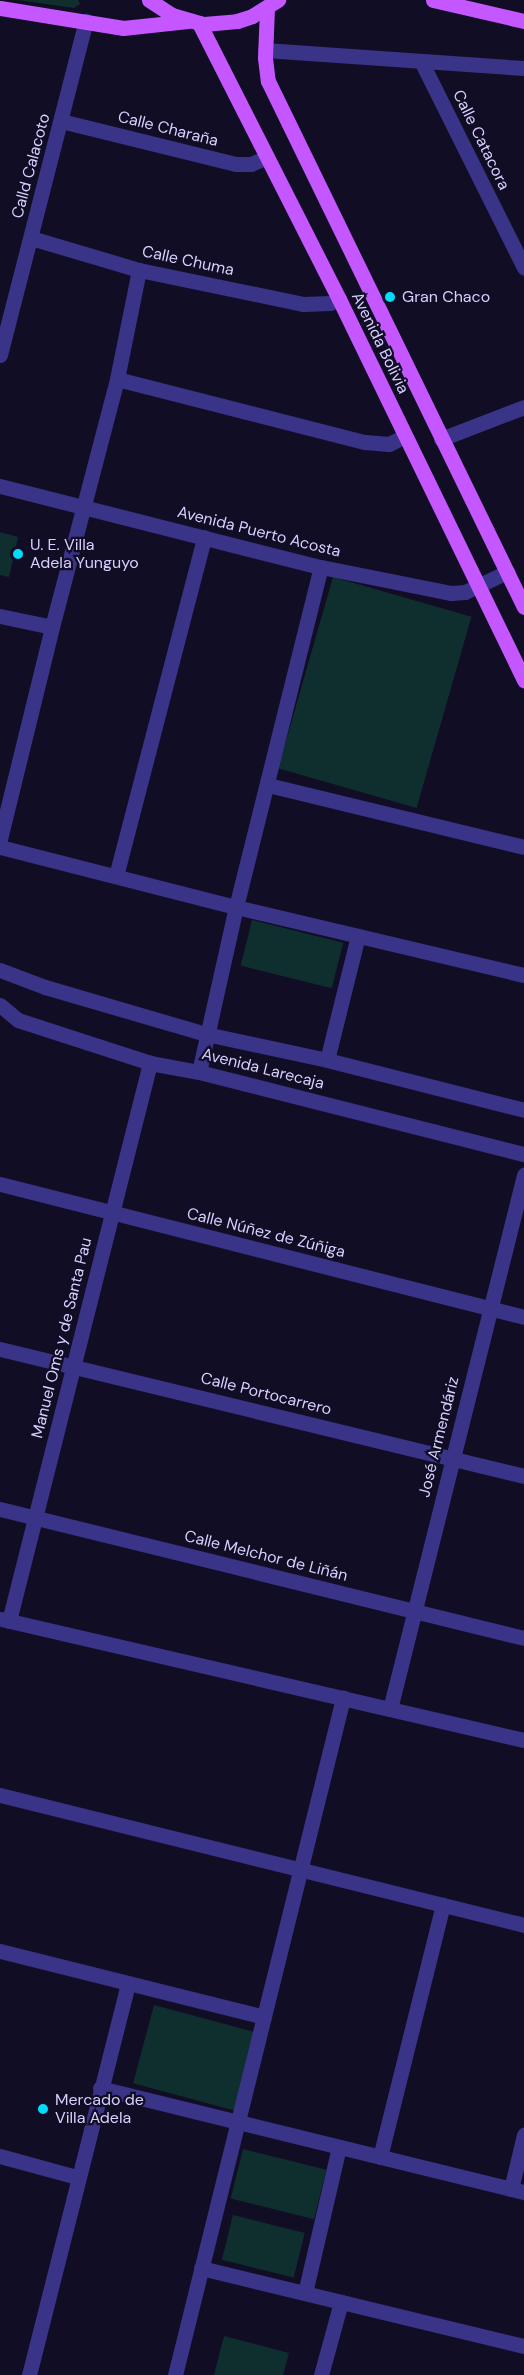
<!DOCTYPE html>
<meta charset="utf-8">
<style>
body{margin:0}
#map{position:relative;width:524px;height:2375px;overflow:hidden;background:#110d25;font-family:"DM Sans",sans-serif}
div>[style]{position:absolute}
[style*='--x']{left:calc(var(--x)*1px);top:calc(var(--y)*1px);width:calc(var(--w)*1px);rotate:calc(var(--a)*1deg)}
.green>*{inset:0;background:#0f2f2f;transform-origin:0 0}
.minor>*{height:15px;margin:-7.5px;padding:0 7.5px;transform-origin:7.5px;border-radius:7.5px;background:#393487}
.major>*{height:15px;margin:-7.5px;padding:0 7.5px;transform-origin:7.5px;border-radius:7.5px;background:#c457ff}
.dots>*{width:16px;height:16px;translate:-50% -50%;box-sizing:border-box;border:3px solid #110d25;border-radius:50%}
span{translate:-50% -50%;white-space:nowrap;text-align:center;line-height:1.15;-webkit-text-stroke:4.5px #110d25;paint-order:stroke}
.street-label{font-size:16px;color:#d7d0ff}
.poi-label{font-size:16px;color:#d7d0ff}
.left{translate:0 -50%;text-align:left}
</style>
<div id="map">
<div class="green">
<i style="clip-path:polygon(18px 0,78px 0,80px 4px,74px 8px)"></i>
<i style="clip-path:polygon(0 532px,18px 537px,9px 577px,0 575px)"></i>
<i style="left:333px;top:577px;width:144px;height:199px;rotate:16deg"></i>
<i style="left:252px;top:920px;width:94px;height:47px;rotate:14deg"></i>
<i style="left:154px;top:2005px;width:105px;height:81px;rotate:15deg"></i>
<i style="left:243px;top:2149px;width:86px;height:51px;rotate:14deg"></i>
<i style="left:233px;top:2215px;width:74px;height:46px;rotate:14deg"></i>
<i style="clip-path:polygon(224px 2336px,289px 2353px,283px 2375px,214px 2375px)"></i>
</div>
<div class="minor">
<i style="--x:265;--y:50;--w:260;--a:4"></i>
<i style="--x:421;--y:61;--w:231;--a:63.5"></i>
<i style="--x:61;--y:121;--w:180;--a:13.8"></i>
<i style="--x:236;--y:164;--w:15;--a:0"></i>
<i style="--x:251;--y:164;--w:17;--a:-24"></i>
<i style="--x:31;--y:238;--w:113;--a:16.5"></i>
<i style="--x:139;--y:270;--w:167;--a:11.7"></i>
<i style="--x:303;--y:304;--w:27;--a:-2"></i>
<i style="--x:330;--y:303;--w:10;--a:-24"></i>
<i style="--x:0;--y:355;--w:345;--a:-75.6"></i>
<i style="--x:117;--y:379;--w:256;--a:14.3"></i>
<i style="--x:365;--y:442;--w:24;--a:5"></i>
<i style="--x:389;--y:444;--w:18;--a:-27"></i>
<i style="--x:441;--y:439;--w:89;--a:-21.1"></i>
<i style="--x:0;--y:486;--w:331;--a:14.2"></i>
<i style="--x:321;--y:567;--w:133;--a:11.3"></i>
<i style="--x:451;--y:593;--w:14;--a:-4"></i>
<i style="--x:465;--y:592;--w:47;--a:-25.5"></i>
<i style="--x:0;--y:616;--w:53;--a:11.9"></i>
<i style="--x:268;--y:785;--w:263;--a:13.6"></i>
<i style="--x:0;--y:839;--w:218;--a:-76.2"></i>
<i style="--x:52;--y:627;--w:256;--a:-75.3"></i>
<i style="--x:117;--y:379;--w:111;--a:-78.6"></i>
<i style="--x:0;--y:847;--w:244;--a:14.3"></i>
<i style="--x:236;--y:907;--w:296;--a:13.3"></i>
<i style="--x:116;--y:876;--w:350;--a:-75.4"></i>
<i style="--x:0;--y:970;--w:48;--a:20.7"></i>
<i style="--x:45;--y:987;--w:168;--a:16.3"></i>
<i style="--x:206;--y:1034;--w:124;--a:12.1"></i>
<i style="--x:327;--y:1060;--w:203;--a:14.2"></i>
<i style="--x:0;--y:1005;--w:23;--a:40"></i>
<i style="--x:18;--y:1020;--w:139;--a:18"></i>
<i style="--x:150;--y:1063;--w:50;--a:10.4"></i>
<i style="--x:199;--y:1072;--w:335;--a:14.2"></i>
<i style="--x:327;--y:1060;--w:128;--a:-76"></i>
<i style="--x:199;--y:1072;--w:169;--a:-77.4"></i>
<i style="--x:236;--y:907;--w:350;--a:-76"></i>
<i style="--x:0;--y:1184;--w:541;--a:14.24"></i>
<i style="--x:0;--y:1349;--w:539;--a:13.62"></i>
<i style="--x:0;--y:1509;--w:540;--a:13.83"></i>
<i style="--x:1;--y:1619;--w:537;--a:13.03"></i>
<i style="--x:9;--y:1621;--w:576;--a:-75.82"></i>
<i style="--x:390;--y:1709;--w:551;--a:-75.91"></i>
<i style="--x:0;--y:1795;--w:540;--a:13.93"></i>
<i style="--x:0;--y:1951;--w:272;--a:14"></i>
<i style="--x:100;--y:2088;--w:437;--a:13.8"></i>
<i style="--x:0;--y:2156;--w:80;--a:15.3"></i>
<i style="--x:380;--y:2157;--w:260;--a:-76"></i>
<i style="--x:511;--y:2189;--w:56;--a:-76.5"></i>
<i style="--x:201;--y:2268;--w:332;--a:13.6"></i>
<i style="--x:305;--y:2293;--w:150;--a:-76.9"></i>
<i style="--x:29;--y:2375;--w:404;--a:-75.8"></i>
<i style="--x:175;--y:2375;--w:698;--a:-76.06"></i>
<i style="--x:321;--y:2375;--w:76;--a:-74.7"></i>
</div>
<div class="major">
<i style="--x:149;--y:0;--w:27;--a:33"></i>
<i style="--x:172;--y:15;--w:33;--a:16"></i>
<i style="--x:204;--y:24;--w:33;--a:-5"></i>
<i style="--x:237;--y:21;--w:16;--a:-18"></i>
<i style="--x:252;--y:16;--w:31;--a:-32"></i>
<i style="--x:433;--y:0;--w:93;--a:13"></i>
<i style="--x:0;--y:8;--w:125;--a:9.2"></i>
<i style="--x:123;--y:28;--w:65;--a:-6.1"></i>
<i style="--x:267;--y:8;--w:50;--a:92.3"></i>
<i style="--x:265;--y:58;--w:23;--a:83"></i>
<i style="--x:268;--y:81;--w:585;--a:64.05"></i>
<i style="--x:199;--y:23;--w:309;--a:63.1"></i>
<i style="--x:339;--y:299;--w:424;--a:64.1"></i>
</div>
<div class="dots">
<i style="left:390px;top:297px;background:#00ddfb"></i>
<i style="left:18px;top:554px;background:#00ddfb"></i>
<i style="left:43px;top:2109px;background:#00ddfb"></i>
</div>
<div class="street-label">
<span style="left:168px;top:129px;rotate:14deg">Calle Charaña</span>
<span style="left:481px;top:140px;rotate:64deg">Calle Catacora</span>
<span style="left:31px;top:166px;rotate:-75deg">Calld Calacoto</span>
<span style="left:188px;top:261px;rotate:12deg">Calle Chuma</span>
<span style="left:380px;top:343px;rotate:64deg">Avenida Bolivia</span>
<span style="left:259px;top:532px;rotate:14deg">Avenida Puerto Acosta</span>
<span style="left:263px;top:1069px;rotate:14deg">Avenida Larecaja</span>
<span style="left:266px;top:1233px;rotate:14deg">Calle Núñez de Zúñiga</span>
<span style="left:62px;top:1338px;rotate:-76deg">Manuel Oms y de Santa Pau</span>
<span style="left:266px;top:1394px;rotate:14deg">Calle Portocarrero</span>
<span style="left:439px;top:1437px;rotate:-76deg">José Armendáriz</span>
<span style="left:266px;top:1556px;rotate:14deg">Calle Melchor de Liñán</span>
</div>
<div class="poi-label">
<span class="left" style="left:402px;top:297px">Gran Chaco</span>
<span class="left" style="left:30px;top:554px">U. E. Villa<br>Adela Yunguyo</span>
<span class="left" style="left:55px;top:2109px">Mercado de<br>Villa Adela</span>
</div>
</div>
